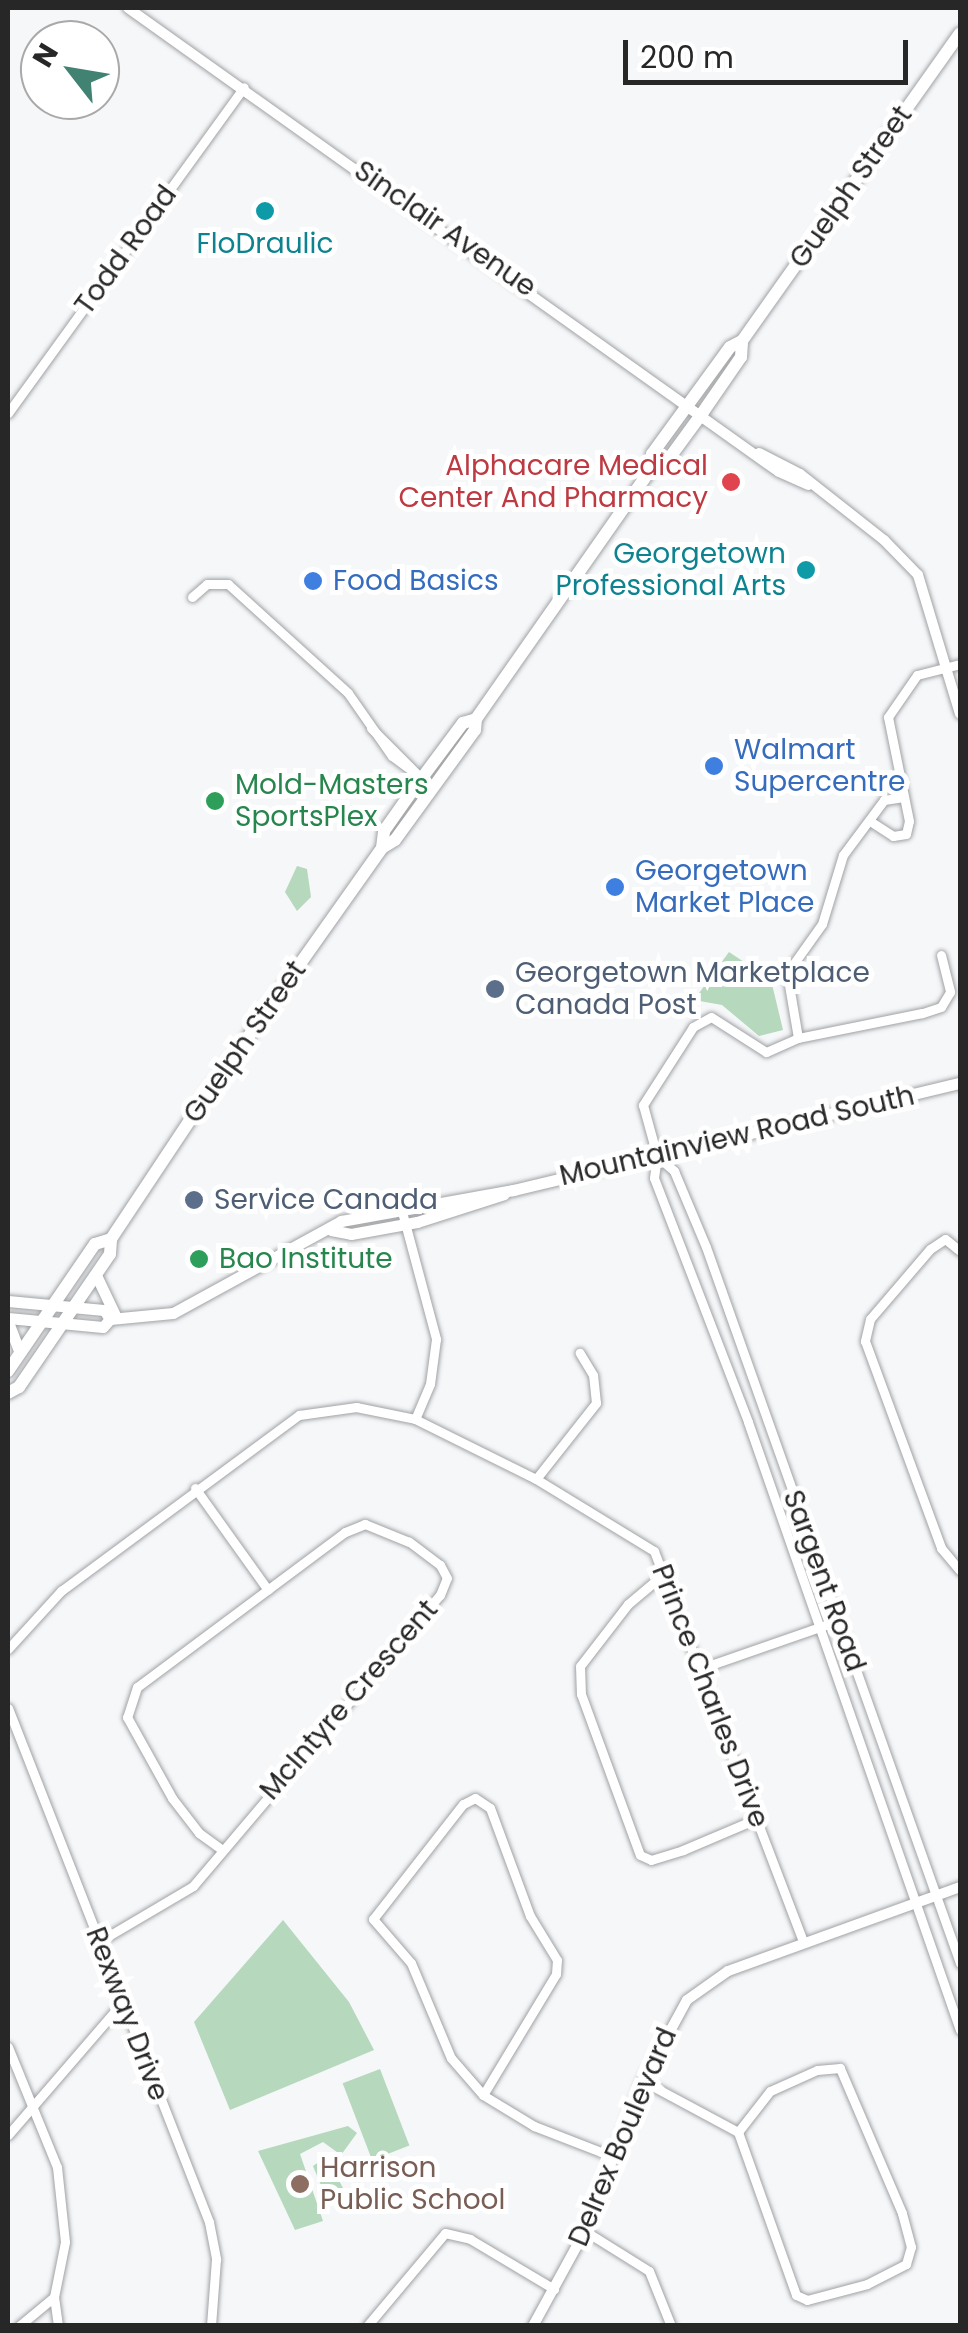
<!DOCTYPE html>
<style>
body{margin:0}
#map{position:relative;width:968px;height:2333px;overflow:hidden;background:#f5f7f9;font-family:Poppins,sans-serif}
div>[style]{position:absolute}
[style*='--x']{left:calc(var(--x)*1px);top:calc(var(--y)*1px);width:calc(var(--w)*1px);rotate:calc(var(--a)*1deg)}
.green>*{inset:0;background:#b6d8bc;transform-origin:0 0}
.roads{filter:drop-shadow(0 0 2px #a0a2a4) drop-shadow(0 0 2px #a0a2a4)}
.minor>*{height:9px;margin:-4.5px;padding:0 4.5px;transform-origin:4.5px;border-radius:4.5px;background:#fff}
.tertiary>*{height:10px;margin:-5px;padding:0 5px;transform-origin:5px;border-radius:5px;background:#fff}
.secondary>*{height:11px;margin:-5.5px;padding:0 5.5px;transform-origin:5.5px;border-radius:5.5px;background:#fff}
.primary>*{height:12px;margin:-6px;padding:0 6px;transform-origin:6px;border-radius:6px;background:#fff}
.dots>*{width:28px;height:28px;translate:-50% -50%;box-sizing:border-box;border:5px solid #fff;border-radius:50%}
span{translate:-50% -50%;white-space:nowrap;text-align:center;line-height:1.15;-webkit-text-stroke:10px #fff;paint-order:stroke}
.street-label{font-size:28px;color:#272728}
.culture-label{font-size:28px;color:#0d838f}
.right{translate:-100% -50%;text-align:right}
.health-label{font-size:28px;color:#be3a42}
.shop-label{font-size:28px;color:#366cbe}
.left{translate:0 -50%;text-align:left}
.leisure-label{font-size:28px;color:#27864d}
.service-label{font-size:28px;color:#4e5e75}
.education-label{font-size:28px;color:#785e54}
.frame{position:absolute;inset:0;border:10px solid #272728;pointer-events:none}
.north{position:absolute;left:20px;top:20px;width:100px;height:100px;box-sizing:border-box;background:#fff;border:2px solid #a9a9a9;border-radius:50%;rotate:301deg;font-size:28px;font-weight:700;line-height:40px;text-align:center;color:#272728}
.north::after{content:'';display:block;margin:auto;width:35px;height:45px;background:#428272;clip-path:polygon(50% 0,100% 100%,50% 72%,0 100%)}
.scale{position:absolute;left:623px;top:40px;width:285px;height:45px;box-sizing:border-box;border:5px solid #272728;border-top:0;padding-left:12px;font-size:30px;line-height:35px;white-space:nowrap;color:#272728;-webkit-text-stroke:8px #fff;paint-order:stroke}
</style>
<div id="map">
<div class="green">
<i style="clip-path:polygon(297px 866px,307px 869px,311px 897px,297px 911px,285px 892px)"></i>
<i style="clip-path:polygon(729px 952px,771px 980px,783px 1030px,759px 1036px,722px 1005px,694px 1000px)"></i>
<i style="clip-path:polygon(283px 1920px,349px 2002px,374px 2050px,230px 2110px,194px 2022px)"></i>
<i style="left:380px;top:2069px;width:82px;height:40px;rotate:69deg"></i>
<i style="clip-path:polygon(348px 2126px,357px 2133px,341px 2155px,323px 2142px,300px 2154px,323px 2221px,295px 2230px,258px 2151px)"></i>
<i style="clip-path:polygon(326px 2157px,348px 2197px,344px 2204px,327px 2200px,313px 2166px)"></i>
</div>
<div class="roads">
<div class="minor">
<i style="--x:8;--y:413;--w:402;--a:-54.1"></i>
<i style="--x:192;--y:597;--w:20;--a:-41"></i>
<i style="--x:207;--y:584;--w:21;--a:0"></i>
<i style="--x:228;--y:584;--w:162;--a:42.2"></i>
<i style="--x:348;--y:693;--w:77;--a:55.1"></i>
<i style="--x:392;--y:756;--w:52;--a:36.4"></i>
<i style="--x:371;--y:728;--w:71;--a:45"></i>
<i style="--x:873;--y:823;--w:24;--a:33"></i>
<i style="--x:893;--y:836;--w:13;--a:-9"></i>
<i style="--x:906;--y:834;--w:13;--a:-77"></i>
<i style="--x:909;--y:821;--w:106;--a:-101.4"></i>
<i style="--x:888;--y:717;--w:51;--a:-55.4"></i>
<i style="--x:917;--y:675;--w:44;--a:-14.3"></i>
<i style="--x:941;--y:955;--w:38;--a:76"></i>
<i style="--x:950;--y:992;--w:17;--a:121"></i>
<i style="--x:941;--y:1007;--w:20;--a:162"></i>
<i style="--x:922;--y:1013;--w:126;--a:168.6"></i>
<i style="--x:798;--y:1038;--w:35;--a:156"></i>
<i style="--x:766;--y:1052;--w:65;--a:-147.5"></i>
<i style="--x:711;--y:1017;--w:21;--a:151"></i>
<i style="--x:693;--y:1027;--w:93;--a:122.7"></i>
<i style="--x:643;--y:1105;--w:53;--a:74.6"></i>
<i style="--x:657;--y:1156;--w:22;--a:98"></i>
<i style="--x:654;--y:1178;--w:261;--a:68.9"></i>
<i style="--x:748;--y:1422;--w:644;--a:70.78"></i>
<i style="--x:798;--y:1038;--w:66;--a:-99.6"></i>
<i style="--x:787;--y:973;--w:60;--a:-54.5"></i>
<i style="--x:822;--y:924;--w:72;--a:-73.1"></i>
<i style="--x:843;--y:855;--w:69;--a:-53.3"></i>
<i style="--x:884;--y:800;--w:18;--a:-9"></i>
<i style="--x:657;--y:1156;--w:23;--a:41"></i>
<i style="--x:674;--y:1171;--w:82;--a:67.2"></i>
<i style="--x:706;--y:1247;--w:760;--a:70.47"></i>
<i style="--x:401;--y:1208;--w:136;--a:75"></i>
<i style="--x:436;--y:1339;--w:45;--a:97.6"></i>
<i style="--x:430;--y:1384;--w:38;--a:113"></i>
<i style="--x:960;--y:1251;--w:19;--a:-141"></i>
<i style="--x:945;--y:1239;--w:18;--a:146"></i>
<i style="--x:930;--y:1249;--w:92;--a:130.6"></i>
<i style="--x:870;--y:1319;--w:23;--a:103"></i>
<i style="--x:865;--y:1341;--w:221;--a:69.8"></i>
<i style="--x:941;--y:1548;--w:30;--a:50"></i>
<i style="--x:536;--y:1479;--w:97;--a:-51.7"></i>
<i style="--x:596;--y:1403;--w:28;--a:-96"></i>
<i style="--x:593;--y:1375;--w:26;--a:-121"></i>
<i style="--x:195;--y:1488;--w:125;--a:54.4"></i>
<i style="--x:666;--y:1572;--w:50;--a:139.9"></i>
<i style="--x:628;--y:1604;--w:78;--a:127.7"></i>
<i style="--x:580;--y:1666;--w:28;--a:88"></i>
<i style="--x:581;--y:1694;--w:171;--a:69.9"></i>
<i style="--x:640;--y:1855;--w:12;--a:24"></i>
<i style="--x:651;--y:1860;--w:34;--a:-17"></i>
<i style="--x:683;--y:1850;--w:79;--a:-23"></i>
<i style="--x:8;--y:1649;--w:79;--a:-47.6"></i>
<i style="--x:61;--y:1591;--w:296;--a:-36.5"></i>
<i style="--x:299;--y:1415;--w:58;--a:-8"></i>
<i style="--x:356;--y:1407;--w:60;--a:11.5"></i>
<i style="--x:415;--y:1419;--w:135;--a:26.4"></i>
<i style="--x:536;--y:1479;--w:138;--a:31.4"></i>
<i style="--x:654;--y:1551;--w:417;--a:69.1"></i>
<i style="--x:702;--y:1668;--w:143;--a:-19.2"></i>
<i style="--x:8;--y:1708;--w:552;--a:68.64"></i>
<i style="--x:209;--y:2222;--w:38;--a:79"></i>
<i style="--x:216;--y:2259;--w:67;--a:94.3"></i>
<i style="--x:100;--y:1941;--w:108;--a:-30.6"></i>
<i style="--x:193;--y:1886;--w:382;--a:-49.7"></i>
<i style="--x:440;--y:1595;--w:18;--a:-68"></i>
<i style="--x:447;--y:1578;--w:15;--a:-118"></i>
<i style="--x:440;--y:1565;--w:39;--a:-143"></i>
<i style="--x:409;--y:1542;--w:48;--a:-157.8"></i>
<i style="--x:365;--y:1524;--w:22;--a:158"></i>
<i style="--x:345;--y:1532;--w:259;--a:143.3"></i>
<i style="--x:137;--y:1687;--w:32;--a:108"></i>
<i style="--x:127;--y:1717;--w:93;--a:60.9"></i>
<i style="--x:172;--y:1798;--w:44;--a:52.4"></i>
<i style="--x:199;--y:1833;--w:27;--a:36"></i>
<i style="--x:8;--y:2047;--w:130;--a:67.8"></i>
<i style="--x:57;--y:2167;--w:75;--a:83.9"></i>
<i style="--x:65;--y:2242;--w:56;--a:101.3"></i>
<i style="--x:54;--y:2297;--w:29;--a:82"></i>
<i style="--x:643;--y:2081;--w:108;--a:28.2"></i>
<i style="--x:738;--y:2132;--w:173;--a:70.4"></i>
<i style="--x:796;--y:2295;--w:12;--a:24"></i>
<i style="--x:807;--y:2300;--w:62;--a:-14.9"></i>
<i style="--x:867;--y:2284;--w:44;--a:-27.1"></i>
<i style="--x:906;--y:2264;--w:18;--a:-74"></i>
<i style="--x:911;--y:2247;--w:35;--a:-105"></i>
<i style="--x:902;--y:2213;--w:158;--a:-113.2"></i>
<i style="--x:840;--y:2068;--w:23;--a:175"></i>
<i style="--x:817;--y:2070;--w:51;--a:155.9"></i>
<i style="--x:770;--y:2091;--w:52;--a:128"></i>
<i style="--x:483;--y:2095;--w:141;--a:-58.9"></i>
<i style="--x:556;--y:1974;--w:14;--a:-86"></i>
<i style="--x:557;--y:1960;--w:52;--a:-121.5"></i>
<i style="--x:530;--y:1916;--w:115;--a:-110.3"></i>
<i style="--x:490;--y:1808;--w:18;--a:-146"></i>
<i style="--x:475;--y:1798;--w:13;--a:153"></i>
<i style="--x:463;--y:1804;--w:146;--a:128"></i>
<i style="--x:373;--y:1919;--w:58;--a:49.2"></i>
<i style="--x:411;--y:1963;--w:103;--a:67.2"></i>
<i style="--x:451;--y:2058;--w:49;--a:49.1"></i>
<i style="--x:483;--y:2095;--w:60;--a:31.3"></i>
<i style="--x:534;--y:2126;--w:86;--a:21.2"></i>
<i style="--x:8;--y:2135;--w:174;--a:-49.2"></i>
<i style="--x:585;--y:2231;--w:75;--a:32"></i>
<i style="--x:649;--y:2271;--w:59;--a:68.2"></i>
<i style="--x:19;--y:2326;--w:45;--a:-39.6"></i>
<i style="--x:367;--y:2326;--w:121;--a:-50"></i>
<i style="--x:445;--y:2233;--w:26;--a:13"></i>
<i style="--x:470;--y:2239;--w:98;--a:30.8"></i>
</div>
<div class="tertiary">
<i style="--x:128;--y:8;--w:799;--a:35.48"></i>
<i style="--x:779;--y:472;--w:32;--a:24"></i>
<i style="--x:759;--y:453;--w:46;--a:27.1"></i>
<i style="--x:800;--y:474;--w:107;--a:38.2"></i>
<i style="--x:884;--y:540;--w:49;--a:45.8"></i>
<i style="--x:918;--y:575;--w:145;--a:73.2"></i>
<i style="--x:533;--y:2326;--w:108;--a:-61.3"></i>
<i style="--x:585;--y:2231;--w:161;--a:-68.9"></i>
<i style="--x:643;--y:2081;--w:92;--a:-61.5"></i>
<i style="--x:687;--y:2000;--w:50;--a:-35.3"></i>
<i style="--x:728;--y:1971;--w:247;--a:-19.9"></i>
</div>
<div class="secondary">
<i style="--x:331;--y:1230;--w:20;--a:11"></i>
<i style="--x:351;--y:1234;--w:67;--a:-10.3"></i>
<i style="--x:417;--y:1222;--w:91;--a:-17.8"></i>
<i style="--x:96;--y:1275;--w:44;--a:64.6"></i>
<i style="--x:8;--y:1301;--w:96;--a:5.4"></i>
<i style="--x:104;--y:1310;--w:11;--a:56"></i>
<i style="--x:8;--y:1318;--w:95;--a:5.4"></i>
<i style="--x:103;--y:1327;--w:11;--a:-49"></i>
<i style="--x:110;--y:1319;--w:63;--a:-5.4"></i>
<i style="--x:173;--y:1313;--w:192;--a:-28.7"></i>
<i style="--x:341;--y:1221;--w:175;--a:-10.2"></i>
<i style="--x:513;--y:1190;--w:460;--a:-13.5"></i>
<i style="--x:8;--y:1322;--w:33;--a:69"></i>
</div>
<div class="primary">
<i style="--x:652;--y:468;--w:14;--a:-17"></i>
<i style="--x:665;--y:464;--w:64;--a:-53.8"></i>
<i style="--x:703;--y:412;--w:67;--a:-55.4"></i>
<i style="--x:741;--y:357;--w:16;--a:-86"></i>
<i style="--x:382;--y:848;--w:17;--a:-83"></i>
<i style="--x:384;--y:831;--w:45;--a:-54.9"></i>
<i style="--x:410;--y:794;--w:89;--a:-53.3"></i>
<i style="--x:463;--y:723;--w:14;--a:-17"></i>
<i style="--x:8;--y:1371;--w:154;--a:-55.6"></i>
<i style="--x:95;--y:1244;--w:17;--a:-17"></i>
<i style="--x:8;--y:1393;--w:13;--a:-29"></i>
<i style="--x:19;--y:1387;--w:161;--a:-55.6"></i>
<i style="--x:110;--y:1254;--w:15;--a:-86"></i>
<i style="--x:111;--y:1239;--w:161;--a:-56.4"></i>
<i style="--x:200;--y:1105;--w:315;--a:-54.7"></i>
<i style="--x:382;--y:848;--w:15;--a:-32"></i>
<i style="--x:395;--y:840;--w:136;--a:-54"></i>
<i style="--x:475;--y:730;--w:11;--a:-85"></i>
<i style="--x:476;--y:719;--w:307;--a:-55"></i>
<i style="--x:652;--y:468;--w:14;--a:-90"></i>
<i style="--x:652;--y:454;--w:132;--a:-53.9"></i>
<i style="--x:730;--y:347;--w:13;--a:-27"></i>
<i style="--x:742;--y:341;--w:377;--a:-54.7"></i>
</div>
</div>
<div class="dots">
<i style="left:265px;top:211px;background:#0f9aa8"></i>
<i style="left:731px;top:482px;background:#e0444e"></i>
<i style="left:806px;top:570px;background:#0f9aa8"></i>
<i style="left:313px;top:581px;background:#3f7fe0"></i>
<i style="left:714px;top:766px;background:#3f7fe0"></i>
<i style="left:215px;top:801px;background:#2e9e5b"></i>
<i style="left:615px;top:887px;background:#3f7fe0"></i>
<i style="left:495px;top:989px;background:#5c6f8a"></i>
<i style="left:194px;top:1200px;background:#5c6f8a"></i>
<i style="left:199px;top:1259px;background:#2e9e5b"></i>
<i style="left:300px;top:2184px;background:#8d6e63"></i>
</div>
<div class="street-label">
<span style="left:851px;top:187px;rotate:-55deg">Guelph Street</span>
<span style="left:445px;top:229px;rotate:35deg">Sinclair Avenue</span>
<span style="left:126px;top:250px;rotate:-54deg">Todd Road</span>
<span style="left:245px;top:1042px;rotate:-55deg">Guelph Street</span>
<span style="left:737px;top:1136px;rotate:-13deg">Mountainview Road South</span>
<span style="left:824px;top:1581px;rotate:70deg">Sargent Road</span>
<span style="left:710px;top:1696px;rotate:69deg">Prince Charles Drive</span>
<span style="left:349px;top:1700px;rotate:-49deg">McIntyre Crescent</span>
<span style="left:127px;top:2014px;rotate:69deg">Rexway Drive</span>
<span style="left:623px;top:2137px;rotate:-67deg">Delrex Boulevard</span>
</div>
<div class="culture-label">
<span style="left:265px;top:244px">FloDraulic</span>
<span class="right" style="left:786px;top:570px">Georgetown<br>Professional Arts</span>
</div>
<div class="health-label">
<span class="right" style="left:708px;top:482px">Alphacare Medical<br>Center And Pharmacy</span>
</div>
<div class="shop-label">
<span class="left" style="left:333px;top:581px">Food Basics</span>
<span class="left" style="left:734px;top:766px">Walmart<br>Supercentre</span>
<span class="left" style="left:635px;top:887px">Georgetown<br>Market Place</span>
</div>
<div class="leisure-label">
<span class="left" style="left:235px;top:801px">Mold-Masters<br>SportsPlex</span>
<span class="left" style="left:219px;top:1259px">Bao Institute</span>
</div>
<div class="service-label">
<span class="left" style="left:515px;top:989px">Georgetown Marketplace<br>Canada Post</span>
<span class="left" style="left:214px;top:1200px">Service Canada</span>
</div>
<div class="education-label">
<span class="left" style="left:320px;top:2184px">Harrison<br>Public School</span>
</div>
<div class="frame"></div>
<div class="north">N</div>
<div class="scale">200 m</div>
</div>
